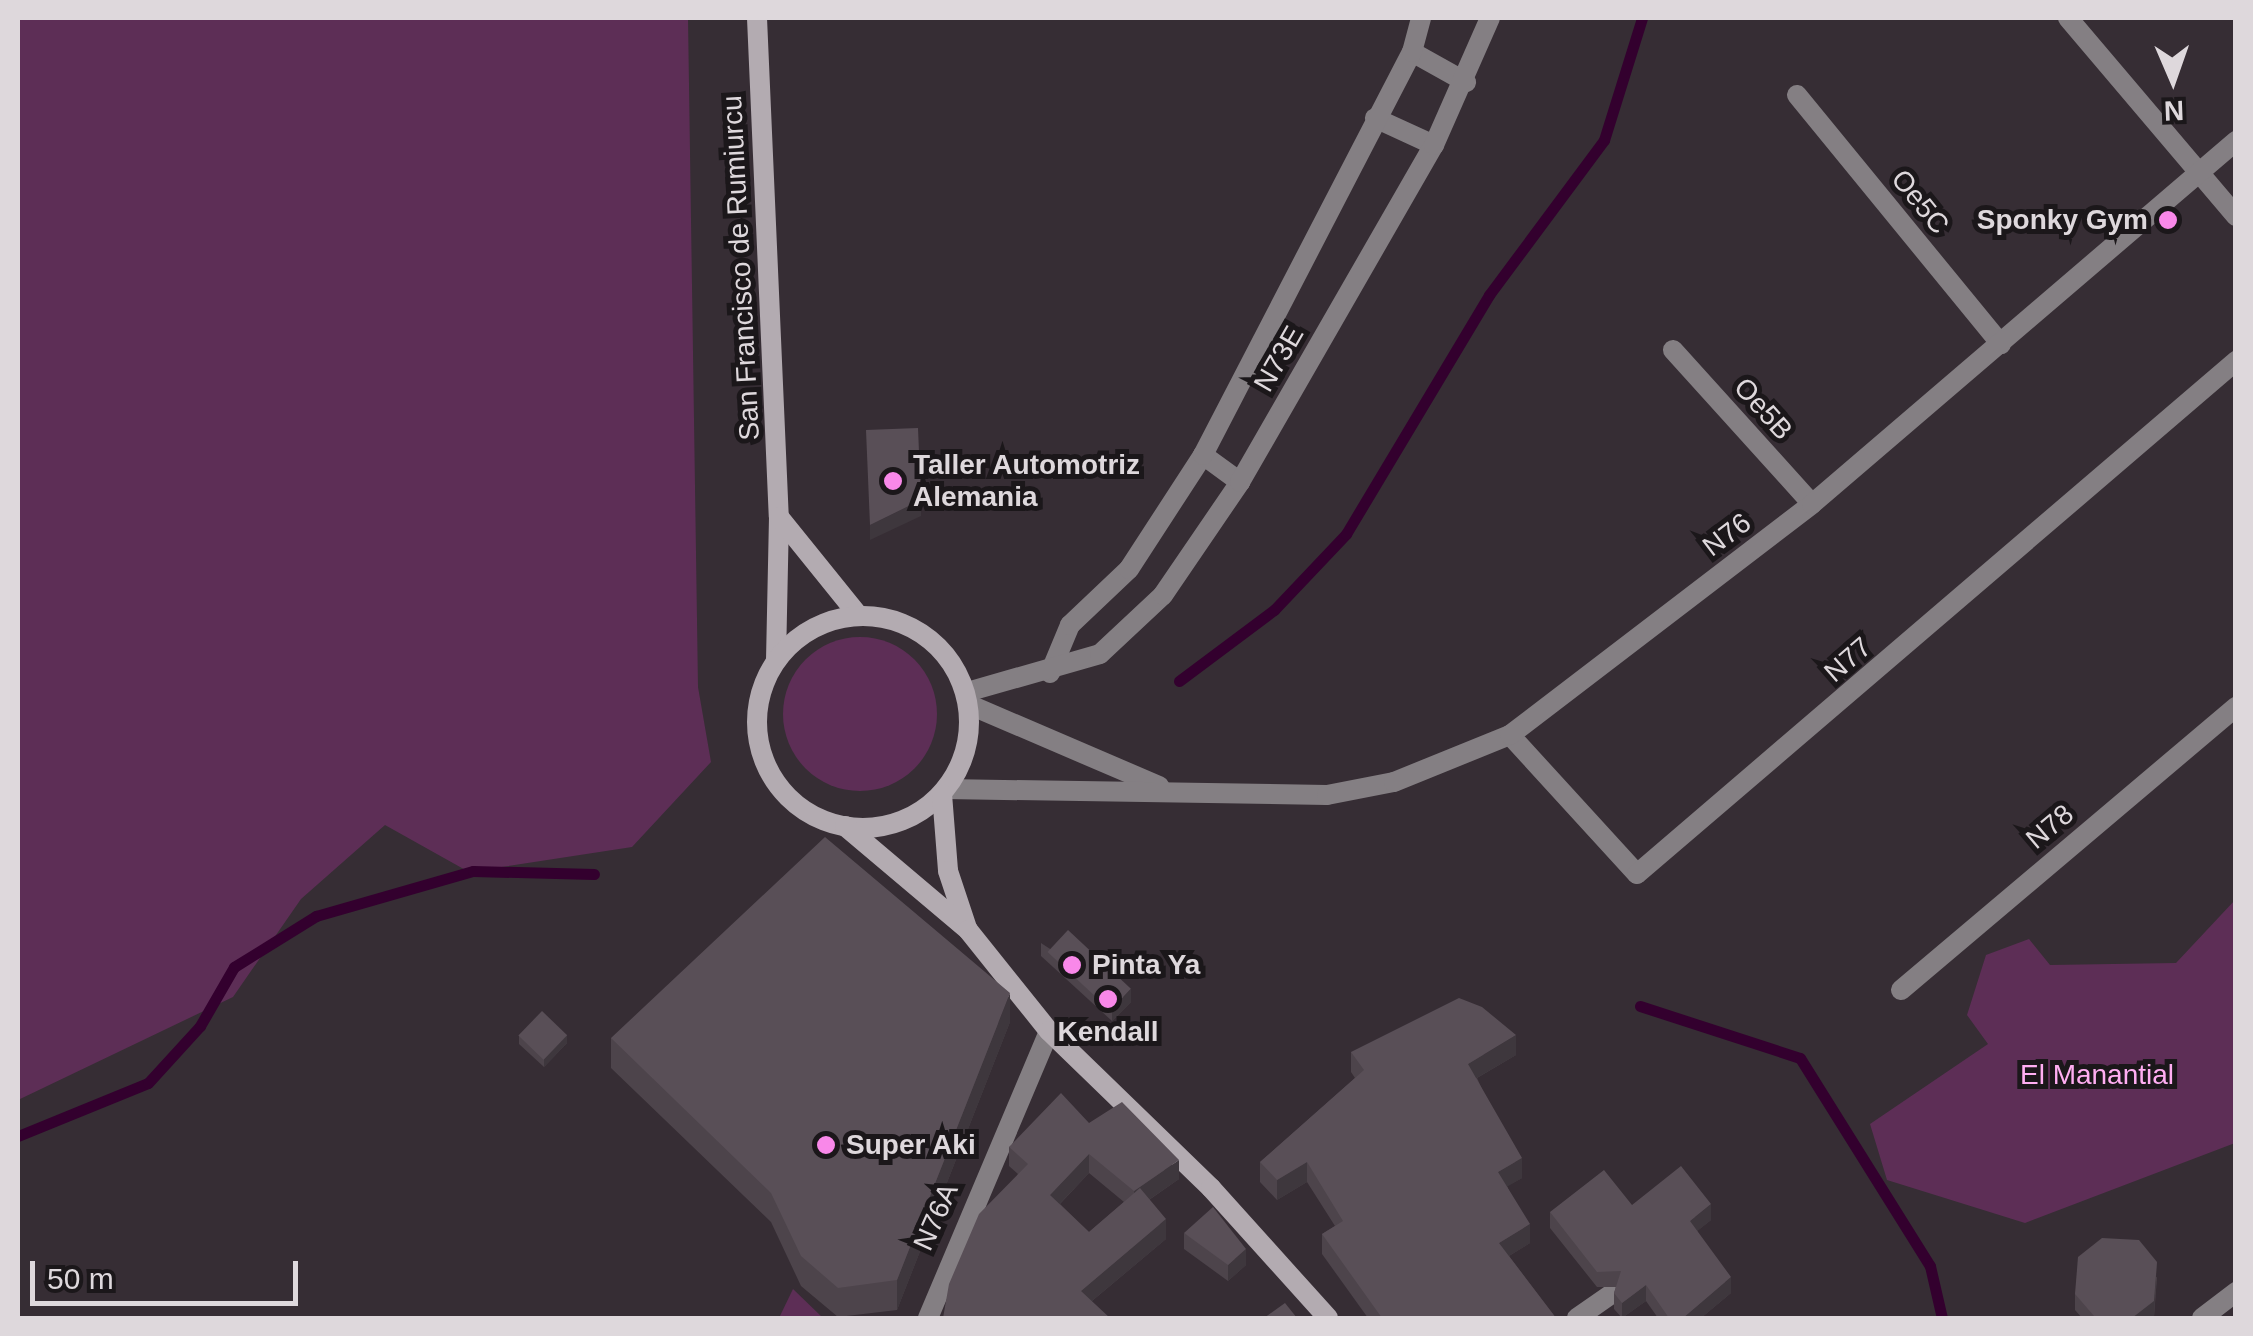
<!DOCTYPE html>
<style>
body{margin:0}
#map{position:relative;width:2253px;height:1336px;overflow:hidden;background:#362d34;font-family:Helvetica,sans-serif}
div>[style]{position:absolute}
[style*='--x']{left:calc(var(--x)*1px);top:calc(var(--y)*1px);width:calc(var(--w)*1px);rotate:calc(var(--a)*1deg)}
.green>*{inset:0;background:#5d2e56}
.round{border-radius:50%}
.stream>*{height:11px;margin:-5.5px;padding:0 5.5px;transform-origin:5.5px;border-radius:5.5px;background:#33002e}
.street>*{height:20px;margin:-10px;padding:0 10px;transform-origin:10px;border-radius:10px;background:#847f83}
.secondary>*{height:20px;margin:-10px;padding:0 10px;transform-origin:10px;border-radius:10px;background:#b3abb1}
.secondary>.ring{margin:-10px;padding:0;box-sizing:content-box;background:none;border:20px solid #b3abb1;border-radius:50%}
.wall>*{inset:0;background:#4d444b}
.shaded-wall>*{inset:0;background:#3e373d}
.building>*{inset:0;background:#594f57;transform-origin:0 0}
.dots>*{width:28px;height:28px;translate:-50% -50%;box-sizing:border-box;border:5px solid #1b171a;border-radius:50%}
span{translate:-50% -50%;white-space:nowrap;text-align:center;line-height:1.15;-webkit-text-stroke:10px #1b171a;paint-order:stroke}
.street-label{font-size:28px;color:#ded8dc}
.poi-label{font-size:28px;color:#ded8dc;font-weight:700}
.right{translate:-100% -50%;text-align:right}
.left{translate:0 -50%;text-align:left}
.park-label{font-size:28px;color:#ffaef2}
.frame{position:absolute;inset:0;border:20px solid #ded8dc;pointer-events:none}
.north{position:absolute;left:2123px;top:30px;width:100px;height:100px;-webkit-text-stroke:8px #1b171a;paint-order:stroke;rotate:178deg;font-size:28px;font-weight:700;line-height:40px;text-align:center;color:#ded8dc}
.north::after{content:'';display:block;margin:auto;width:35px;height:45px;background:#ded8dc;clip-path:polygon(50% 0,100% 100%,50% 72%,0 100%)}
.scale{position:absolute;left:30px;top:1261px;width:268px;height:45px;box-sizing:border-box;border:5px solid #ded8dc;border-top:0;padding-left:12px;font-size:30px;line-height:35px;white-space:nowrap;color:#ded8dc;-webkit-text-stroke:8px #1b171a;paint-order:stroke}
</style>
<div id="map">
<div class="green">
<i style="clip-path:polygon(18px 18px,688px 18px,698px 687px,711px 762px,632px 847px,469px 872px,385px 825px,301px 899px,233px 997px,18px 1100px)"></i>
<i class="round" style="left:783px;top:637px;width:154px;height:154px"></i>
<i style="clip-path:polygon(2235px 900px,2235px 1143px,2025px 1223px,1887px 1180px,1870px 1124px,1988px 1044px,1967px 1015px,1986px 955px,2029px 939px,2050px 965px,2176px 963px)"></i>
<i style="clip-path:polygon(793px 1289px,823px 1318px,779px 1318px)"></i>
</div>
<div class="stream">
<i style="--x:1179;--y:681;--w:119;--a:-36.8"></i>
<i style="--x:1274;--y:610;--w:105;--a:-46.5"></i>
<i style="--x:1346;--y:534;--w:279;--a:-59.1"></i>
<i style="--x:1489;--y:295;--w:193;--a:-53.4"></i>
<i style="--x:1604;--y:140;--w:128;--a:-72.7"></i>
<i style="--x:1640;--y:1006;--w:168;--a:18"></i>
<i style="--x:1800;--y:1058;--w:245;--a:58"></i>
<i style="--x:1930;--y:1266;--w:53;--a:77"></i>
<i style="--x:18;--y:1136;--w:140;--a:-22.2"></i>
<i style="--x:148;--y:1083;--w:77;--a:-47.6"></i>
<i style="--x:200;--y:1026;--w:68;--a:-60"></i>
<i style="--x:234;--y:967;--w:97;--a:-31.9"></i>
<i style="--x:316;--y:916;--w:163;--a:-16"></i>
<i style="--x:473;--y:871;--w:121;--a:1.4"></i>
</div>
<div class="street">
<i style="--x:2068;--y:18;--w:260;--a:49.7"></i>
<i style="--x:1412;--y:52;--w:62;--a:29.1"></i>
<i style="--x:1797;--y:95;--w:322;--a:50.7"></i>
<i style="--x:1375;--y:118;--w:65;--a:24.6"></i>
<i style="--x:1673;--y:350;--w:207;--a:47.9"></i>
<i style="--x:1203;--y:455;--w:46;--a:36.1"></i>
<i style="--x:1050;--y:673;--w:52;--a:-67.4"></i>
<i style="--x:1070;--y:625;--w:81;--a:-43.5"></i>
<i style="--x:1129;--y:569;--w:136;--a:-57"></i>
<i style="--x:1203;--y:455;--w:454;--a:-62.6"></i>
<i style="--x:1412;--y:52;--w:35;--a:-75"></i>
<i style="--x:967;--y:692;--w:138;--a:-15.9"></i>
<i style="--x:1100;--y:654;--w:86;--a:-43.1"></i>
<i style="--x:1163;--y:595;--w:137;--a:-55.7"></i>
<i style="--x:1240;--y:482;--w:389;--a:-60.1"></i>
<i style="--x:1434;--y:145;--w:139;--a:-66.2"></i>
<i style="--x:970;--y:705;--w:206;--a:23.2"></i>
<i style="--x:1510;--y:735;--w:188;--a:47.6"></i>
<i style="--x:1637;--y:874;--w:789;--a:-40.58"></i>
<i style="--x:946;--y:789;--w:381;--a:0.9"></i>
<i style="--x:1327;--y:795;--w:68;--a:-11"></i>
<i style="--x:1394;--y:782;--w:125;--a:-22.1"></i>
<i style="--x:1510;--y:735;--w:380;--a:-37.4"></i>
<i style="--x:1812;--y:504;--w:558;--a:-40.57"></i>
<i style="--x:1901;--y:990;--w:439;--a:-40.2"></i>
<i style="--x:928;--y:1318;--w:311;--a:-67.1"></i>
<i style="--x:1577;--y:1318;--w:40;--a:-34.9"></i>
<i style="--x:2202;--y:1318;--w:43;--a:-37.4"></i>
</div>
<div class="secondary">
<i style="--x:757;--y:18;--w:499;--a:87.5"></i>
<i style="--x:779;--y:517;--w:143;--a:91.2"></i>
<i style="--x:779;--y:517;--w:126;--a:51.1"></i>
<i class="ring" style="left:757px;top:616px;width:192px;height:192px"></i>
<i style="--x:942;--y:794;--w:77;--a:85.5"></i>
<i style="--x:948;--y:871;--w:60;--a:71.6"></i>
<i style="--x:845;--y:826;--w:161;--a:40.2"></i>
<i style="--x:968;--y:930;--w:129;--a:51.3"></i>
<i style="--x:1049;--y:1031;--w:226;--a:44.1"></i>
<i style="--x:1211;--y:1188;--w:175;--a:48"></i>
</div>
<div class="wall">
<i style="clip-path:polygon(1041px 943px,1131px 1002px,1112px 1021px,1041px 956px)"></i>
<i style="clip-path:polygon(1010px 1022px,897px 1310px,838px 1317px,801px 1286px,771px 1222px,611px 1068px,611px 1038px)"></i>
<i style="clip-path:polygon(519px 1036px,567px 1043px,544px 1067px,519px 1044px)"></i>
<i style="clip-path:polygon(1351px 1052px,1516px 1055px,1477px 1078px,1522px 1178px,1507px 1186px,1530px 1243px,1509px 1256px,1556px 1318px,1368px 1318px,1322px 1254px,1322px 1234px,1335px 1226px,1307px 1182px,1277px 1200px,1260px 1182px,1260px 1162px,1355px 1078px,1351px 1072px)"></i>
<i style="clip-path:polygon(evenodd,1089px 1123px,1179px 1179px,1149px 1200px,1166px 1239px,1092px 1301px,943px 1318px,1018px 1174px,1009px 1166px,1009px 1147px,1089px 1123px,1089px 1173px,1124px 1202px,1089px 1232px,1060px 1204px,1089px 1173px)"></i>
<i style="clip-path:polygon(1632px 1205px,1711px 1220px,1697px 1231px,1731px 1293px,1701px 1318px,1658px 1318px,1646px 1301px,1622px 1318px,1614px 1309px,1614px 1293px,1616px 1287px,1597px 1287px,1550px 1228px,1550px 1212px)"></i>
<i style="clip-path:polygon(1184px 1233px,1246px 1265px,1228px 1281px,1184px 1249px)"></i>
<i style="clip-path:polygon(2157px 1277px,2154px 1317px,2151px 1318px,2082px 1318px,2075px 1310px,2075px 1294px)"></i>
</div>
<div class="shaded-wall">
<i style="clip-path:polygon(921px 500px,921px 516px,870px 540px,870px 525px)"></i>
<i style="clip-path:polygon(1131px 989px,1131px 1002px,1112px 1021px,1112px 1009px)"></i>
<i style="clip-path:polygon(1010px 993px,1010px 1022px,897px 1310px,897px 1280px)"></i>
<i style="clip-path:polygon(567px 1035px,567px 1043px,544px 1067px,544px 1059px)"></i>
<i style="clip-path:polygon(1516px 1035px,1516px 1055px,1468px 1083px,1468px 1064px)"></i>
<i style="clip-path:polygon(1089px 1154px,1089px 1173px,1050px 1214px,1050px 1195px)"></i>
<i style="clip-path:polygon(1522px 1158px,1522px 1178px,1498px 1192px,1498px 1172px)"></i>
<i style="clip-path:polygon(1179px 1160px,1179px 1179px,1134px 1210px,1134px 1191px)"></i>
<i style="clip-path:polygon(1307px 1162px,1307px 1182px,1277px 1200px,1277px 1180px)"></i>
<i style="clip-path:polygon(1711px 1204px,1711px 1220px,1690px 1237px,1690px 1221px)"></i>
<i style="clip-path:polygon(1166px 1219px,1166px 1239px,1081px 1310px,1081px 1291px)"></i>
<i style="clip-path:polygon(1530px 1224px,1530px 1243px,1499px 1262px,1499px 1243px)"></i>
<i style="clip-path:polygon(1246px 1249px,1246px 1265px,1228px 1281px,1228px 1265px)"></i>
<i style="clip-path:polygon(2157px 1262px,2154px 1317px,2151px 1318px,2132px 1318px)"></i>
<i style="clip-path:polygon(1731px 1277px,1731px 1293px,1701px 1318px,1683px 1318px)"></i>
<i style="clip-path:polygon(1646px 1285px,1646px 1301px,1622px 1318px,1622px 1303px)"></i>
</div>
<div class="building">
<i style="clip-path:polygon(918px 428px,921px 500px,870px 525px,866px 430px)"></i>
<i style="clip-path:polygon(825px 837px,1010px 993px,897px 1280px,838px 1288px,801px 1256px,771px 1193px,611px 1038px)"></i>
<i style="left:1068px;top:930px;width:86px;height:30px;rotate:43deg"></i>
<i style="clip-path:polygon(1459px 998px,1482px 1007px,1516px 1035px,1468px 1064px,1522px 1158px,1498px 1172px,1530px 1224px,1499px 1243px,1556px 1318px,1382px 1318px,1322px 1234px,1343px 1221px,1307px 1162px,1277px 1180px,1260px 1162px,1364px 1070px,1351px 1052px)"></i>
<i style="left:542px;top:1011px;width:35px;height:34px;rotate:44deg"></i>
<i style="clip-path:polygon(1061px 1093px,1089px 1123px,1122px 1102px,1179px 1160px,1134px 1191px,1089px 1154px,1050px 1195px,1089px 1232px,1140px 1188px,1166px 1219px,1081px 1291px,1110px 1318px,943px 1318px,949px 1284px,979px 1214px,1028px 1164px,1009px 1147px)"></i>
<i style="clip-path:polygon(1681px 1166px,1711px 1204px,1690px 1221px,1731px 1277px,1683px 1318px,1669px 1318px,1646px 1285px,1622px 1303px,1614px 1293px,1621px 1271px,1597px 1272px,1550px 1212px,1604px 1170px,1632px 1205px)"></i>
<i style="clip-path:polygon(1213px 1207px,1246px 1249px,1228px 1265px,1184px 1233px)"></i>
<i style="clip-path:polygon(2102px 1238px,2139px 1240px,2157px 1262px,2154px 1301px,2132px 1318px,2094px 1316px,2075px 1294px,2078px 1257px)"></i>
<i style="clip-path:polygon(1285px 1303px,1297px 1318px,1264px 1318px)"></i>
</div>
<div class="dots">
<i style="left:2168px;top:220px;background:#f988e9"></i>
<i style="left:893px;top:481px;background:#f988e9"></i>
<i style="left:1072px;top:965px;background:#f988e9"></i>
<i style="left:1108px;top:999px;background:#f988e9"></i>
<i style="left:826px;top:1145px;background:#f988e9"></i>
</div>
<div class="street-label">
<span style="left:1920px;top:202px;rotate:51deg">Oe5C</span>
<span style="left:741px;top:268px;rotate:-93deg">San Francisco de Rumiurcu</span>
<span style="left:1279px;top:359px;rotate:-60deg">N73E</span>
<span style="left:1763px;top:409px;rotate:48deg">Oe5B</span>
<span style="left:1727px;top:535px;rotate:-37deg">N76</span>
<span style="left:1848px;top:660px;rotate:-41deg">N77</span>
<span style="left:2050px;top:827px;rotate:-40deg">N78</span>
<span style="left:936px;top:1217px;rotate:-66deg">N76A</span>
</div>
<div class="poi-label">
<span class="right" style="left:2148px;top:220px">Sponky Gym</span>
<span class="left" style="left:913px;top:481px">Taller Automotriz<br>Alemania</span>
<span class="left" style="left:1092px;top:965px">Pinta Ya</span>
<span style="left:1108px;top:1032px">Kendall</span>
<span class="left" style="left:846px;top:1145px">Super Aki</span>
</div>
<div class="park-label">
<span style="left:2097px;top:1075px">El Manantial</span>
</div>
<div class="frame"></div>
<div class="north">N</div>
<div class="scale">50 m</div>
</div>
